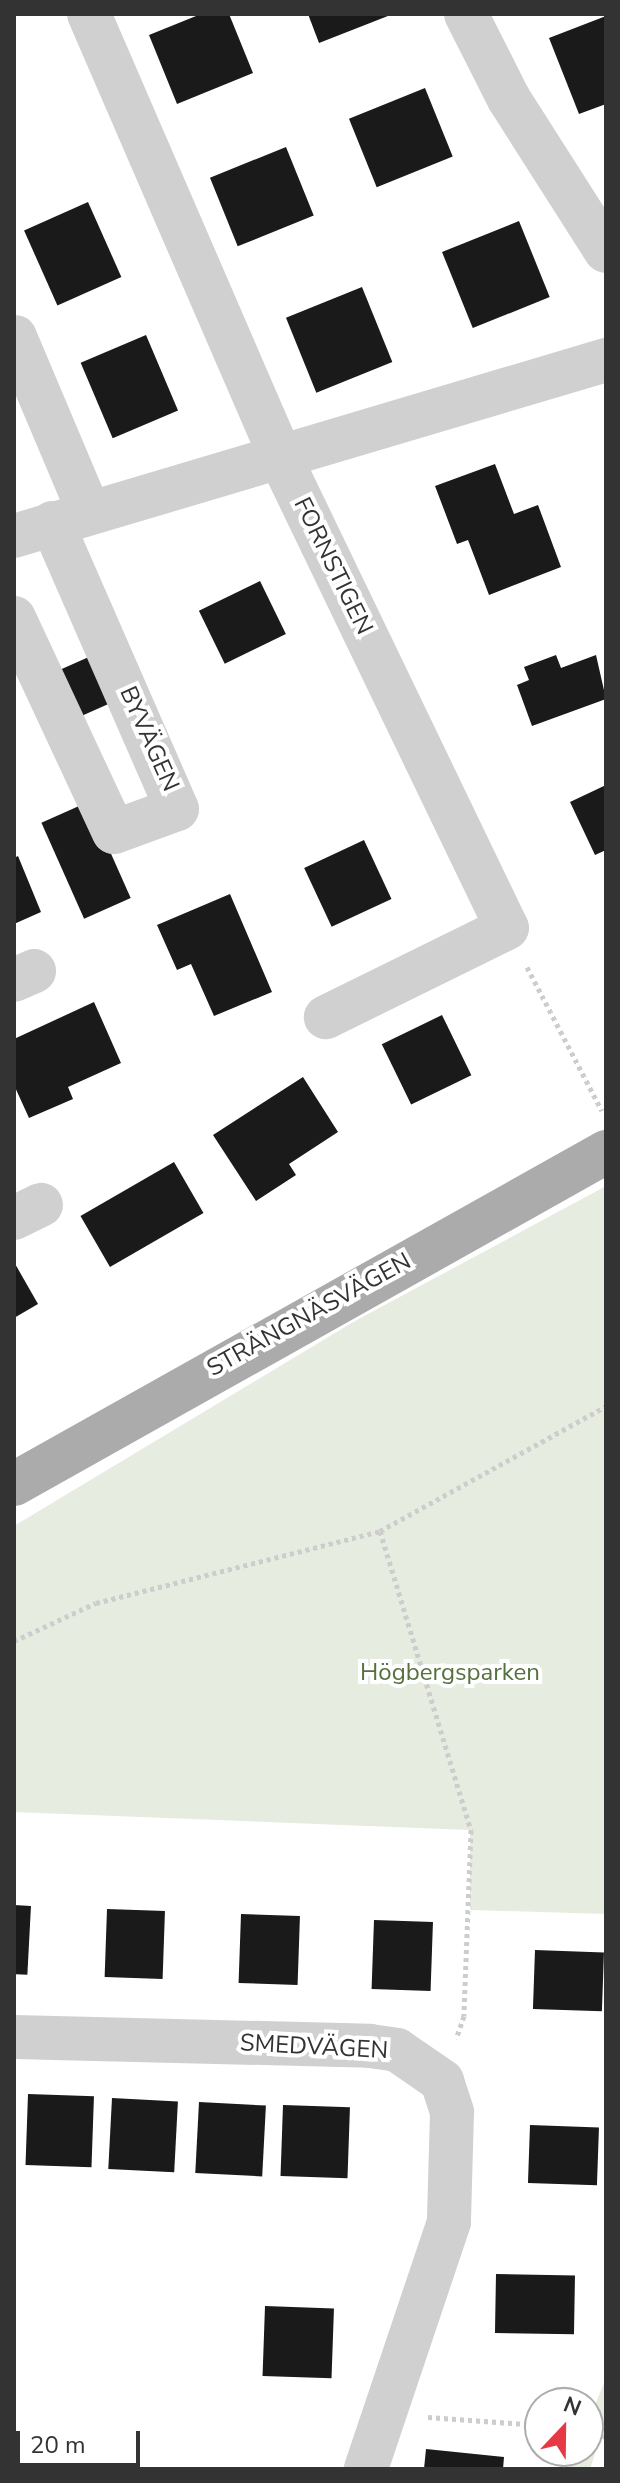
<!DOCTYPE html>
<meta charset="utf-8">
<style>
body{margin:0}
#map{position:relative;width:620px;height:2483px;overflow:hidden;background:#fff;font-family:"Nunito Sans",sans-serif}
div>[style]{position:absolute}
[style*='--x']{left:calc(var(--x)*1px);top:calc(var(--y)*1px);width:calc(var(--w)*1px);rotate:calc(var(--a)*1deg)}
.green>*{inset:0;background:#e6ecdf}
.building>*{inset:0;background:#1a1a1a;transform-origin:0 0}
.path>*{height:5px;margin-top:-2.5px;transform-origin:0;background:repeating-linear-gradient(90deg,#cdcdcd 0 4px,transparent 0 8px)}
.minor>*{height:44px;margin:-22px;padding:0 22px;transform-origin:22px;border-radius:22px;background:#d0d0d0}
.major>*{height:44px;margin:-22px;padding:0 22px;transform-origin:22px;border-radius:22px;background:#ababab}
span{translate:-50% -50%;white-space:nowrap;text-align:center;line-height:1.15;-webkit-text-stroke:8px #fff;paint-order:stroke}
.street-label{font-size:24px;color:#333}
.park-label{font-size:24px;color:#56703f}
.frame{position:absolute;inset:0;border:16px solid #333;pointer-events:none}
.north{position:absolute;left:524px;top:2387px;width:80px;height:80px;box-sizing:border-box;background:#fff;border:2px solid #adadad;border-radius:50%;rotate:22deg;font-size:22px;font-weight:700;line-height:32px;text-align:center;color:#333}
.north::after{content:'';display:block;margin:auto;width:28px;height:36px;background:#e63946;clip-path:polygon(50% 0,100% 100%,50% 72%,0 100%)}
.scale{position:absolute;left:16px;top:2431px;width:124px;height:36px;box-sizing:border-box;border:4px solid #333;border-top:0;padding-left:10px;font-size:24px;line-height:28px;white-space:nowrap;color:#333;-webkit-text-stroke:6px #fff;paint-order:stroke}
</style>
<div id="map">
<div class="green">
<i style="clip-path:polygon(606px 1186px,606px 1914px,470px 1910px,470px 1830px,14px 1812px,14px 1526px,355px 1321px)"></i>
<i style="clip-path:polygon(606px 2378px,606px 2421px,590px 2469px,569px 2469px,576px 2451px,588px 2451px,588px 2422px)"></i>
</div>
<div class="building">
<i style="clip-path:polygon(201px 14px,229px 14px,253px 73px,177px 104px,149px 35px)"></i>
<i style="clip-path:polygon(308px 14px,393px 14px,319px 43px)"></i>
<i style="clip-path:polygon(606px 16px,606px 104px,579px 114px,549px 38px)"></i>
<i style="left:425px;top:88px;width:74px;height:82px;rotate:68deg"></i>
<i style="left:286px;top:147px;width:74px;height:82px;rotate:68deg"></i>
<i style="left:88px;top:202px;width:82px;height:70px;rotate:66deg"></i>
<i style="left:519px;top:221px;width:82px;height:83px;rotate:68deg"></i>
<i style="left:362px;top:287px;width:81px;height:82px;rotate:68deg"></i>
<i style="left:146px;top:335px;width:82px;height:71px;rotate:67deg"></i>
<i style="clip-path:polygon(495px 464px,514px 514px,538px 505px,561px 567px,489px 595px,468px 540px,457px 544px,435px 486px)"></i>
<i style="left:260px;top:581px;width:59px;height:68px;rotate:64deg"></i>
<i style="left:100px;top:652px;width:51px;height:56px;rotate:66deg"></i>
<i style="clip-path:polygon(556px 655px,561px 668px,596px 655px,606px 699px,532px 726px,517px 685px,529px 680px,524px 667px)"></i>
<i style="clip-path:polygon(606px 785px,606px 850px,595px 855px,570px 802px)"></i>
<i style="left:88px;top:802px;width:105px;height:51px;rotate:66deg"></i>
<i style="left:364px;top:840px;width:65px;height:66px;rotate:65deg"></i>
<i style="clip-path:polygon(18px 856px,41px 912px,14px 924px,14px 858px)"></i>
<i style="clip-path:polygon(230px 894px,272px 992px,214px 1016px,191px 964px,177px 970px,157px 925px)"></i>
<i style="clip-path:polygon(94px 1002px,121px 1063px,68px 1087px,73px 1099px,29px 1118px,14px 1085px,14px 1039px)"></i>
<i style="left:442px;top:1015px;width:67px;height:67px;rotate:64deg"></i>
<i style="clip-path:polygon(303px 1077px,338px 1132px,289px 1164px,296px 1175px,256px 1201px,213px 1135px)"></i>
<i style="left:174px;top:1162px;width:59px;height:108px;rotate:60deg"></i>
<i style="clip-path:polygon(14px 1262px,38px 1304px,14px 1318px)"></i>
<i style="left:14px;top:1905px;width:17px;height:69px;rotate:3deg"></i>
<i style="left:107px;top:1909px;width:58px;height:68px;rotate:2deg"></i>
<i style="left:241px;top:1914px;width:59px;height:69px;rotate:2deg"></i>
<i style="left:374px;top:1920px;width:59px;height:69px;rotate:2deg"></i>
<i style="left:535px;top:1950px;width:69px;height:59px;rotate:2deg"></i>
<i style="left:28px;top:2094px;width:66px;height:71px;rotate:2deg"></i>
<i style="left:112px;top:2098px;width:66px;height:71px;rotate:3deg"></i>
<i style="left:199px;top:2102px;width:67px;height:71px;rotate:3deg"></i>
<i style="left:283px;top:2105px;width:67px;height:71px;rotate:2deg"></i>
<i style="left:530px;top:2125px;width:69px;height:58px;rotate:2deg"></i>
<i style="left:496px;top:2274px;width:79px;height:59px;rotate:1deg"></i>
<i style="left:265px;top:2306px;width:69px;height:70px;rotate:2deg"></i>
<i style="clip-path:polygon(426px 2449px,504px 2457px,503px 2469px,424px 2469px)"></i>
</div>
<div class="path">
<i style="--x:527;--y:967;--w:162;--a:62.5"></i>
<i style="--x:380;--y:1531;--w:313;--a:73.1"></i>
<i style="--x:471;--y:1830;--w:186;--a:92.2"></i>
<i style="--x:464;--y:2016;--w:24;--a:109"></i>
<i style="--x:14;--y:1641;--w:90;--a:-24.9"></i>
<i style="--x:96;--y:1603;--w:293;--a:-14.2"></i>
<i style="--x:380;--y:1531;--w:258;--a:-28.9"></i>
<i style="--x:428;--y:2417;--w:112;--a:4.1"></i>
<i style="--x:588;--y:2430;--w:19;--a:21"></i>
</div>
<div class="minor">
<i style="--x:89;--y:14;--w:487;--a:66.6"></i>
<i style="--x:282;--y:461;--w:518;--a:64.28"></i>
<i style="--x:507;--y:928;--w:202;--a:153.8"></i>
<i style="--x:466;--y:14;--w:95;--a:63.2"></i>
<i style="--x:509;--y:99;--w:180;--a:57.5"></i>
<i style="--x:15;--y:337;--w:190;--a:67.1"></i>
<i style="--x:14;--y:536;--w:618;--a:-16.56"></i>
<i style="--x:14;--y:618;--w:236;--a:65"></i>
<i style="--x:114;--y:832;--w:67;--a:-20.1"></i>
<i style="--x:177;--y:809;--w:312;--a:-113.6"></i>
<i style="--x:14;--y:980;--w:22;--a:-24"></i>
<i style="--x:14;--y:1218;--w:30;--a:-26"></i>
<i style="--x:14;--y:2037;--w:356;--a:1.4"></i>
<i style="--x:370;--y:2046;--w:27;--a:8"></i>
<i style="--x:397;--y:2050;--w:55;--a:34.6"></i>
<i style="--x:442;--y:2081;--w:33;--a:72"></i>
<i style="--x:452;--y:2112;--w:110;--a:91.6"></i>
<i style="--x:449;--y:2222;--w:261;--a:108.6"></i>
</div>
<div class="major">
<i style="--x:14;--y:1484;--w:679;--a:-29.28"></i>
</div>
<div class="street-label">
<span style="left:333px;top:566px;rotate:64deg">FORNSTIGEN</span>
<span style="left:149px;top:739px;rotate:66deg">BYVÄGEN</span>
<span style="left:309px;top:1315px;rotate:-29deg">STRÄNGNÄSVÄGEN</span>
<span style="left:314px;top:2047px;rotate:3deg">SMEDVÄGEN</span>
</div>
<div class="park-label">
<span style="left:450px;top:1673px">Högbergsparken</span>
</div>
<div class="frame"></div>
<div class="north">N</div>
<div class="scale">20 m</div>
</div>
